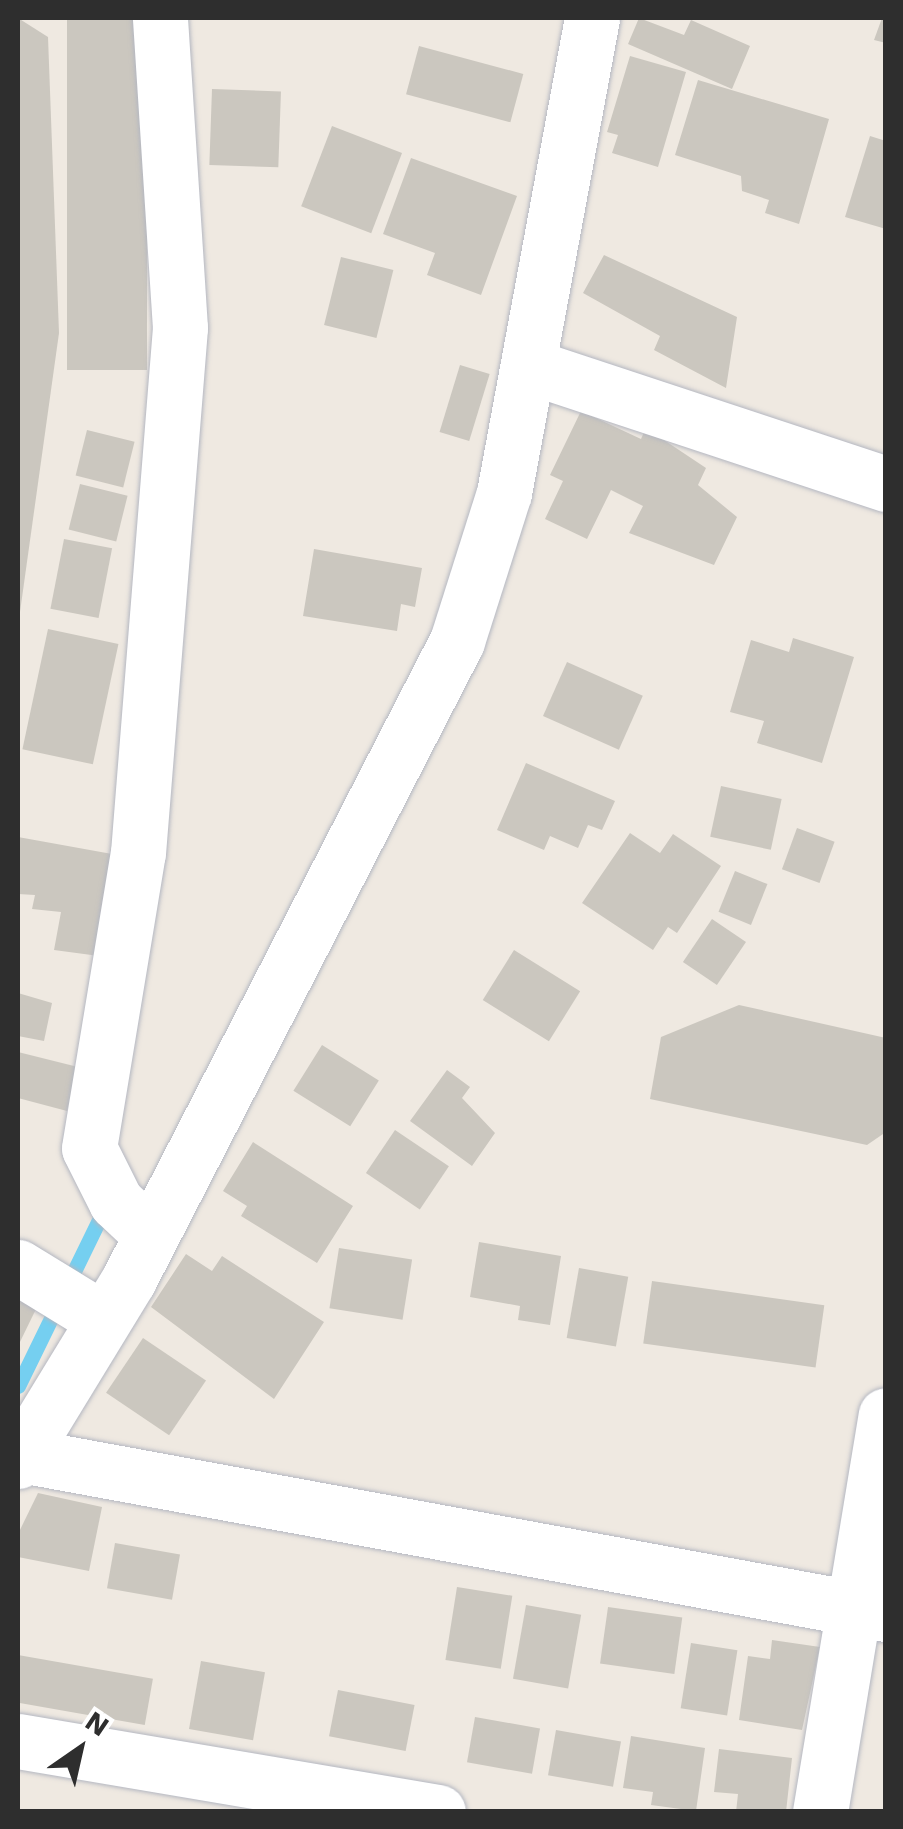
<!DOCTYPE html>
<style>
body{margin:0}
#map{position:relative;width:903px;height:1829px;overflow:hidden;background:#efe9e1;font-family:"Work Sans",sans-serif}
div>[style]{position:absolute}
[style*='--x']{left:calc(var(--x)*1px);top:calc(var(--y)*1px);width:calc(var(--w)*1px);rotate:calc(var(--a)*1deg)}
.stream>*{height:15px;margin:-7.5px;padding:0 7.5px;transform-origin:7.5px;border-radius:7.5px;background:#75cff0}
.building>*{inset:0;background:#cbc7bf;transform-origin:0 0}
.roads{filter:drop-shadow(0 0 2px #b4b7c1) drop-shadow(0 0 2px #b4b7c1)}
.street>*{height:55px;margin:-27.5px;padding:0 27.5px;transform-origin:27.5px;border-radius:27.5px;background:#fff}
.secondary>*{height:55px;margin:-27.5px;padding:0 27.5px;transform-origin:27.5px;border-radius:27.5px;background:#fff}
span{translate:-50% -50%;white-space:nowrap;text-align:center;line-height:1.15;-webkit-text-stroke:8px #fff;paint-order:stroke}
.frame{position:absolute;inset:0;border:20px solid #2e2e2e;pointer-events:none}
.north{position:absolute;left:30px;top:1699px;width:100px;height:100px;-webkit-text-stroke:8px #fff;paint-order:stroke;rotate:34deg;font-size:28px;font-weight:700;line-height:40px;text-align:center;color:#2e2e2e}
.north::after{content:'';display:block;margin:auto;width:35px;height:45px;background:#2e2e2e;clip-path:polygon(50% 0,100% 100%,50% 72%,0 100%)}
</style>
<div id="map">
<div class="stream">
<i style="--x:18;--y:1386;--w:198;--a:-64"></i>
</div>
<div class="building">
<i style="clip-path:polygon(18px 18px,48px 37px,59px 333px,20px 612px)"></i>
<i style="left:67px;top:18px;width:80px;height:352px"></i>
<i style="clip-path:polygon(639px 18px,684px 35px,691px 20px,750px 46px,732px 89px,628px 44px)"></i>
<i style="clip-path:polygon(882px 18px,886px 18px,886px 43px,874px 40px)"></i>
<i style="left:419px;top:46px;width:108px;height:50px;rotate:15deg"></i>
<i style="clip-path:polygon(630px 56px,686px 72px,658px 167px,612px 153px,618px 135px,607px 132px)"></i>
<i style="clip-path:polygon(698px 80px,829px 119px,799px 224px,765px 213px,769px 200px,742px 191px,741px 176px,675px 155px)"></i>
<i style="left:212px;top:89px;width:69px;height:76px;rotate:2deg"></i>
<i style="left:332px;top:126px;width:75px;height:86px;rotate:21deg"></i>
<i style="clip-path:polygon(870px 136px,886px 141px,886px 229px,845px 217px)"></i>
<i style="clip-path:polygon(411px 158px,517px 196px,481px 295px,427px 275px,435px 253px,383px 234px)"></i>
<i style="clip-path:polygon(604px 255px,737px 317px,726px 388px,654px 350px,660px 336px,583px 293px)"></i>
<i style="left:341px;top:257px;width:54px;height:70px;rotate:14deg"></i>
<i style="left:460px;top:365px;width:31px;height:70px;rotate:17deg"></i>
<i style="clip-path:polygon(581px 411px,641px 439px,646px 428px,706px 468px,698px 485px,737px 517px,714px 565px,629px 533px,643px 506px,611px 490px,587px 539px,545px 519px,563px 481px,550px 475px)"></i>
<i style="left:87px;top:430px;width:49px;height:47px;rotate:14deg"></i>
<i style="left:80px;top:484px;width:49px;height:47px;rotate:14deg"></i>
<i style="left:64px;top:539px;width:49px;height:71px;rotate:11deg"></i>
<i style="clip-path:polygon(314px 549px,422px 568px,415px 607px,401px 604px,397px 631px,303px 616px)"></i>
<i style="left:48px;top:629px;width:72px;height:123px;rotate:12deg"></i>
<i style="clip-path:polygon(793px 638px,854px 657px,822px 763px,757px 743px,764px 721px,730px 712px,751px 640px,789px 652px)"></i>
<i style="left:567px;top:662px;width:83px;height:59px;rotate:24deg"></i>
<i style="clip-path:polygon(526px 763px,615px 801px,602px 830px,588px 825px,578px 848px,550px 836px,544px 850px,497px 830px)"></i>
<i style="left:721px;top:786px;width:62px;height:52px;rotate:12deg"></i>
<i style="left:797px;top:828px;width:40px;height:44px;rotate:20deg"></i>
<i style="clip-path:polygon(630px 833px,660px 853px,673px 834px,721px 866px,677px 933px,668px 927px,653px 950px,582px 903px)"></i>
<i style="clip-path:polygon(18px 837px,112px 854px,99px 956px,54px 950px,61px 912px,32px 909px,35px 895px,18px 894px)"></i>
<i style="left:735px;top:871px;width:35px;height:44px;rotate:22deg"></i>
<i style="left:712px;top:919px;width:41px;height:52px;rotate:34deg"></i>
<i style="left:514px;top:950px;width:78px;height:59px;rotate:32deg"></i>
<i style="clip-path:polygon(18px 993px,52px 1003px,44px 1041px,18px 1036px)"></i>
<i style="clip-path:polygon(739px 1005px,886px 1038px,886px 1132px,867px 1145px,650px 1099px,661px 1037px)"></i>
<i style="left:322px;top:1045px;width:67px;height:54px;rotate:32deg"></i>
<i style="clip-path:polygon(18px 1052px,78px 1067px,67px 1111px,18px 1098px)"></i>
<i style="clip-path:polygon(447px 1070px,470px 1087px,462px 1098px,495px 1133px,472px 1166px,410px 1121px)"></i>
<i style="left:395px;top:1130px;width:65px;height:52px;rotate:34deg"></i>
<i style="clip-path:polygon(253px 1142px,353px 1206px,317px 1263px,241px 1216px,247px 1206px,223px 1191px)"></i>
<i style="clip-path:polygon(479px 1242px,561px 1256px,550px 1325px,518px 1320px,520px 1306px,470px 1297px)"></i>
<i style="left:339px;top:1248px;width:74px;height:61px;rotate:9deg"></i>
<i style="clip-path:polygon(186px 1254px,212px 1271px,222px 1256px,324px 1322px,274px 1399px,151px 1307px)"></i>
<i style="left:579px;top:1268px;width:50px;height:71px;rotate:10deg"></i>
<i style="left:652px;top:1281px;width:174px;height:63px;rotate:8deg"></i>
<i style="clip-path:polygon(18px 1296px,37px 1307px,18px 1346px)"></i>
<i style="left:143px;top:1338px;width:76px;height:66px;rotate:34deg"></i>
<i style="clip-path:polygon(38px 1493px,102px 1507px,89px 1571px,18px 1557px,18px 1534px)"></i>
<i style="left:115px;top:1543px;width:66px;height:46px;rotate:10deg"></i>
<i style="left:457px;top:1587px;width:56px;height:74px;rotate:9deg"></i>
<i style="left:526px;top:1605px;width:56px;height:75px;rotate:10deg"></i>
<i style="left:608px;top:1607px;width:75px;height:57px;rotate:8deg"></i>
<i style="clip-path:polygon(772px 1640px,820px 1647px,802px 1730px,739px 1720px,748px 1656px,770px 1659px)"></i>
<i style="left:691px;top:1643px;width:47px;height:66px;rotate:9deg"></i>
<i style="left:18px;top:1655px;width:137px;height:47px;rotate:10deg"></i>
<i style="left:201px;top:1661px;width:65px;height:69px;rotate:10deg"></i>
<i style="left:338px;top:1690px;width:78px;height:47px;rotate:11deg"></i>
<i style="left:475px;top:1717px;width:66px;height:46px;rotate:10deg"></i>
<i style="left:556px;top:1730px;width:66px;height:46px;rotate:10deg"></i>
<i style="clip-path:polygon(631px 1736px,705px 1748px,696px 1811px,651px 1805px,653px 1792px,623px 1788px)"></i>
<i style="clip-path:polygon(719px 1749px,792px 1758px,786px 1812px,736px 1812px,738px 1794px,714px 1792px)"></i>
</div>
<div class="roads">
<div class="street">
<i style="--x:529;--y:366;--w:376;--a:18.3"></i>
<i style="--x:151;--y:1235;--w:48;--a:-136.7"></i>
<i style="--x:116;--y:1202;--w:60;--a:-116.6"></i>
<i style="--x:89;--y:1148;--w:299;--a:-80.6"></i>
<i style="--x:138;--y:853;--w:527;--a:-85.43"></i>
<i style="--x:180;--y:328;--w:311;--a:-93.7"></i>
<i style="--x:18;--y:1267;--w:100;--a:31.5"></i>
<i style="--x:21;--y:1455;--w:879;--a:10.42"></i>
<i style="--x:18;--y:1741;--w:426;--a:9.6"></i>
<i style="--x:820;--y:1812;--w:402;--a:-80.6"></i>
</div>
<div class="secondary">
<i style="--x:18;--y:1461;--w:213;--a:-58.6"></i>
<i style="--x:129;--y:1279;--w:717;--a:-62.79"></i>
<i style="--x:457;--y:641;--w:155;--a:-72.4"></i>
<i style="--x:504;--y:493;--w:483;--a:-79.5"></i>
</div>
</div>
<div class="frame"></div>
<div class="north">N</div>
</div>
